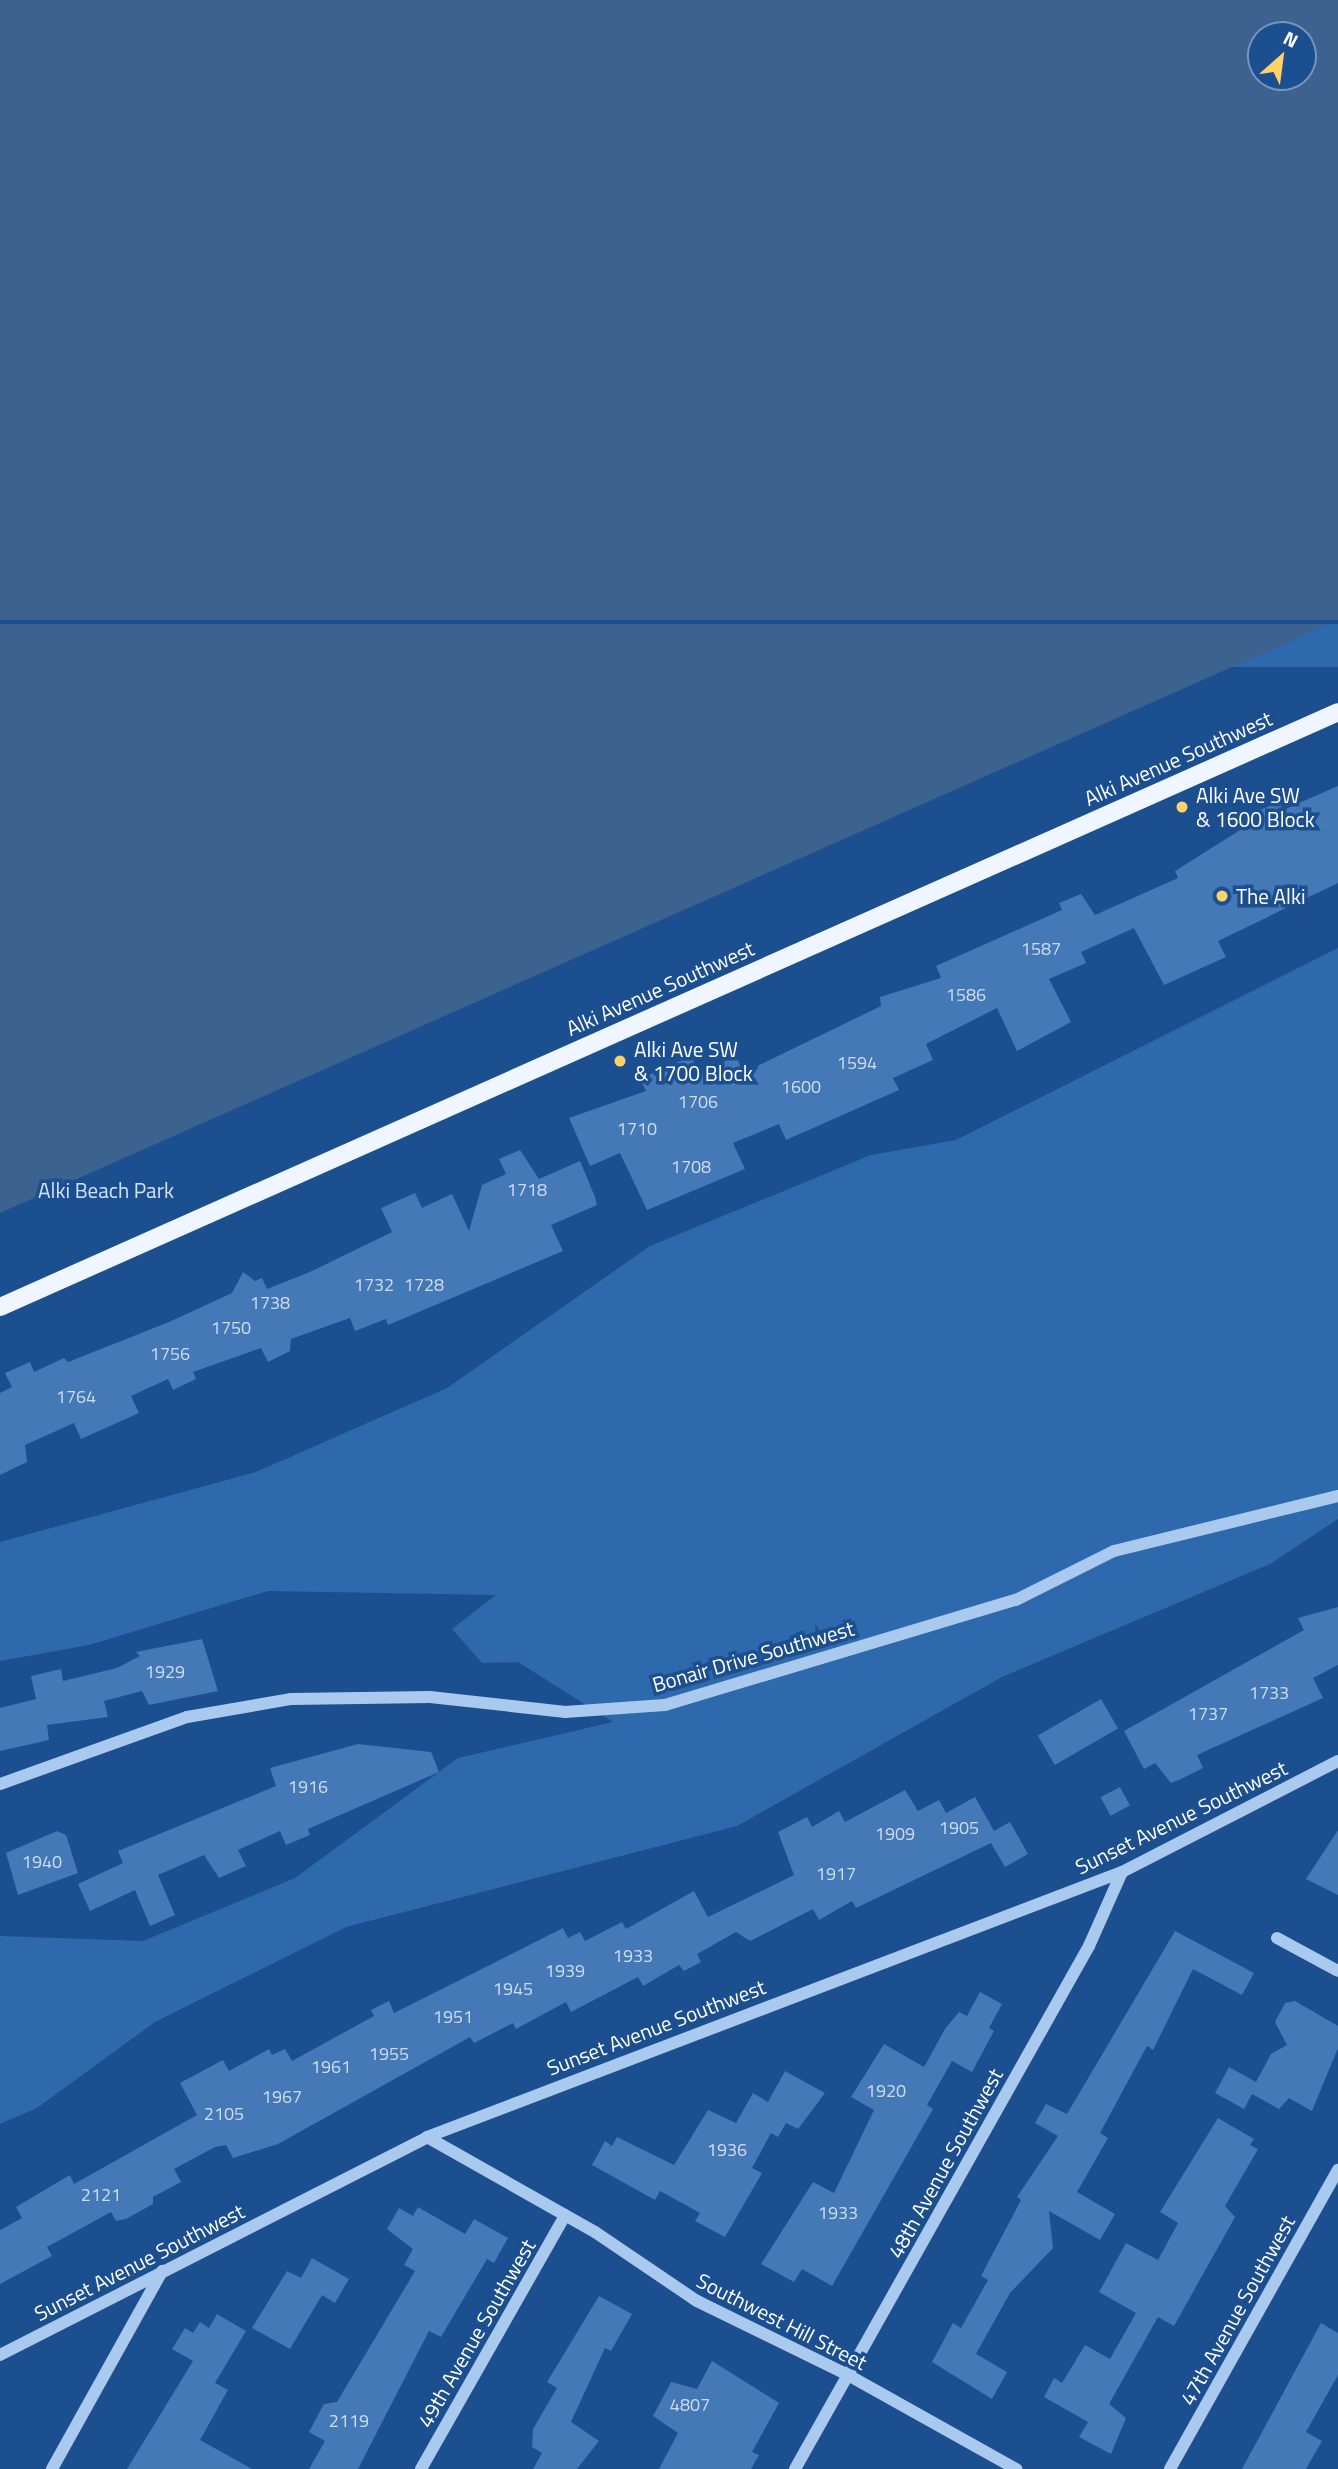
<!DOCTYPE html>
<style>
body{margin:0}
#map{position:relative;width:1338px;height:2469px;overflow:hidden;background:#1b4f8f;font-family:"Titillium Web",sans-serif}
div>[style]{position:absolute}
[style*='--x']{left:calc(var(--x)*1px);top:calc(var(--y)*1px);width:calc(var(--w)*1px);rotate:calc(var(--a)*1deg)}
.green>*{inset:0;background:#2e69ad;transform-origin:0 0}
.water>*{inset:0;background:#3c6290}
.pier>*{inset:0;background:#1b4f8f;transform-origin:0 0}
.building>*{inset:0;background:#4478b7;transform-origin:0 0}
.minor>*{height:12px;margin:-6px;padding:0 6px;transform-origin:6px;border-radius:6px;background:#a9c9ee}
.major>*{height:18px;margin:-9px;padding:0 9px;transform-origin:9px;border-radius:9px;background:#f0f6ff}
.dots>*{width:19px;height:19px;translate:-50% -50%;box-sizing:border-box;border:4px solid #1b4f8f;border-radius:50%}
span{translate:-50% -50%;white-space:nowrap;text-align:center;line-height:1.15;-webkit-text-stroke:7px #1b4f8f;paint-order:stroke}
.number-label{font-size:18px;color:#d0dded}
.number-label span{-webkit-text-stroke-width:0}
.street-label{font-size:21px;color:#fff}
.poi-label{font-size:21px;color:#fff}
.left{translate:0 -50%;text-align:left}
.park-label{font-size:21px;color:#cfe3fa}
.north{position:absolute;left:1247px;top:21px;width:70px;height:70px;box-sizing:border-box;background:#1b4f8f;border:2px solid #7695bc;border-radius:50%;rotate:28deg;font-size:19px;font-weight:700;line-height:28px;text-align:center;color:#fff}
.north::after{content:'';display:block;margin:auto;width:24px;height:32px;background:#ffd166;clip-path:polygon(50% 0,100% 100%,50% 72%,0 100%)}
</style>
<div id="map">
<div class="green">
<i style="left:1338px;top:620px;width:47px;height:1464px;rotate:90deg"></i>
<i style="clip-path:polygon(1338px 948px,1338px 1519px,1270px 1564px,1002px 1677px,737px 1826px,346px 1927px,155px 2022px,37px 2108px,0 2124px,0 1936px,143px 1941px,295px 1878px,458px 1758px,613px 1722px,518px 1662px,482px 1663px,452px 1629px,496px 1595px,268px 1591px,89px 1645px,0 1661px,0 1542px,256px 1472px,447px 1388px,650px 1246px,871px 1155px,956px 1140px)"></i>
</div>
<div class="water">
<i style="clip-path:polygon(evenodd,0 0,1338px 0,1338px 620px,0 1213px,0 0,1261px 35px,1303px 35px,1303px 77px,1261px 77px,1261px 35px)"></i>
</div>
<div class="pier">
<i style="left:1338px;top:620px;width:4px;height:1464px;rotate:90deg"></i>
</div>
<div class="building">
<i style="clip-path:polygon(1338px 786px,1338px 883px,1218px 941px,1226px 957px,1164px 985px,1134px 928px,1081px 952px,1086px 963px,1049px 979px,1071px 1022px,1017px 1051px,997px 1008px,926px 1044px,933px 1060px,893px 1078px,899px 1090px,786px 1140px,779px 1124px,733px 1143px,745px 1169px,647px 1210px,620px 1153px,590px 1166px,569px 1118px,646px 1091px,640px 1079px,691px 1056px,699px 1073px,736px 1056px,743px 1073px,881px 1006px,880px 997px,941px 978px,936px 966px,1062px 910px,1059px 903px,1081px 894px,1095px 915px,1178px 878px,1175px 871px,1256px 820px,1253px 813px,1279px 802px,1283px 810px)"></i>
<i style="clip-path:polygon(520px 1150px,539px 1179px,580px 1161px,595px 1197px,597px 1205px,551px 1225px,563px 1251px,388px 1325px,386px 1319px,355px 1331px,350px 1318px,291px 1339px,290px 1351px,268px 1362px,261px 1348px,193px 1372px,196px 1379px,173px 1390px,168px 1379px,131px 1396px,139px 1413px,81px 1439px,74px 1423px,25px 1445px,27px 1462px,0 1475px,0 1393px,12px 1387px,5px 1373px,30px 1362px,34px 1372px,64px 1358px,68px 1362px,169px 1322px,232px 1293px,243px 1272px,255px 1281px,262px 1278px,267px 1289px,312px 1271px,392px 1232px,381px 1208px,415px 1193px,422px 1208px,452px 1194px,469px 1231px,482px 1185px,506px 1174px,499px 1159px)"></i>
<i style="clip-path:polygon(1338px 1607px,1338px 1665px,1313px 1678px,1323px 1698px,1197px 1755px,1203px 1768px,1181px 1779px,1171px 1783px,1155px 1763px,1144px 1769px,1124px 1731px,1304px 1630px,1298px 1618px)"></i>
<i style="clip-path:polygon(202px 1639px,218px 1691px,149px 1705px,142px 1691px,104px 1701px,108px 1717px,47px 1725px,49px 1740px,0 1751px,0 1708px,36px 1699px,31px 1676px,61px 1669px,63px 1681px,117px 1668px,140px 1656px,136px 1652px)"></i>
<i style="left:1101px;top:1699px;width:34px;height:73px;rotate:60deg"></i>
<i style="clip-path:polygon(358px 1744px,431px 1752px,439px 1772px,308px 1829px,310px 1835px,286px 1845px,280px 1831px,238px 1850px,246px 1866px,219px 1878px,204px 1855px,158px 1875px,175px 1915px,150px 1926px,135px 1890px,90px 1911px,78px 1884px,123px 1863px,118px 1851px,276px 1786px,270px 1768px)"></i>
<i style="left:1120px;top:1787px;width:21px;height:22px;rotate:62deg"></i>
<i style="clip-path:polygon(905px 1790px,918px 1811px,939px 1800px,946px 1813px,975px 1797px,994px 1831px,1010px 1822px,1028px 1854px,1005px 1867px,991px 1843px,856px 1908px,852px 1901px,819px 1920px,813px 1909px,750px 1941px,736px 1932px,697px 1954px,701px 1962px,684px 1971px,679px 1965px,643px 1986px,638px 1977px,571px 2012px,566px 2002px,516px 2029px,513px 2023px,474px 2043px,470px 2037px,278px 2144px,233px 2158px,226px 2145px,215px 2147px,174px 2169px,181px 2182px,153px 2197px,153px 2204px,126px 2219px,116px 2221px,111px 2212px,47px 2247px,52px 2256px,0 2284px,0 2230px,22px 2218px,16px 2207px,70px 2175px,74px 2184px,197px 2115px,180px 2083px,223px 2060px,229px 2071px,269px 2049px,272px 2055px,285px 2049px,292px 2061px,374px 2016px,371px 2010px,389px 2001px,394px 2013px,563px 1928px,568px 1938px,580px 1932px,585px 1941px,622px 1922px,626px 1929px,694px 1891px,708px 1917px,794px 1875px,778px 1832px,807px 1817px,812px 1827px,839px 1811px,845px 1822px)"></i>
<i style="clip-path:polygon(1338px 1830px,1338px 1895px,1306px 1879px)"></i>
<i style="clip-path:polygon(57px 1831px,66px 1835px,78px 1873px,18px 1895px,6px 1853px)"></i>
<i style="clip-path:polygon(1175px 1931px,1254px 1973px,1242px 1995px,1193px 1969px,1153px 2050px,1147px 2046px,1100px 2133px,1108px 2138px,1077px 2192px,1115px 2214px,1100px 2240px,1049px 2211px,1053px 2248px,1010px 2293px,976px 2354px,1007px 2372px,992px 2399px,932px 2362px,953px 2323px,961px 2328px,988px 2280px,981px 2276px,1021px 2200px,1017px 2197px,1058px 2136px,1035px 2123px,1046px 2104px,1067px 2114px)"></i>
<i style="clip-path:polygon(980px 1992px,1002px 2004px,989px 2028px,994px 2031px,972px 2072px,952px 2061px,927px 2105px,933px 2109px,832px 2286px,802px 2269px,794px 2282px,761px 2264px,813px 2182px,834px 2193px,874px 2110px,851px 2097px,884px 2044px,924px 2067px,945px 2029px,959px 2012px,967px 2016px)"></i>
<i style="clip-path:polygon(1295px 2001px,1338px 2026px,1338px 2048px,1312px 2111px,1289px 2098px,1279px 2109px,1252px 2094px,1244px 2109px,1215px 2093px,1229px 2067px,1256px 2082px,1271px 2054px,1287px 2045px,1275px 2022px,1285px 2003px)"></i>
<i style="clip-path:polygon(785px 2071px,825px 2093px,798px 2129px,786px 2123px,778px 2137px,771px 2133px,752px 2168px,762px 2173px,725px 2237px,695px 2221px,700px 2213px,660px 2191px,655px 2200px,592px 2165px,605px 2141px,612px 2146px,617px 2137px,674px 2165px,708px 2110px,736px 2123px,753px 2093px,768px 2102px)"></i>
<i style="clip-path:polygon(1218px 2118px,1254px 2139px,1250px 2145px,1258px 2149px,1225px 2206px,1235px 2217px,1174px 2326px,1158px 2317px,1109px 2404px,1126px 2418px,1111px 2454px,1079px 2437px,1088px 2422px,1044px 2397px,1054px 2378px,1062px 2383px,1085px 2345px,1110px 2359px,1136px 2313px,1099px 2292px,1126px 2243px,1158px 2260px,1178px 2223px,1160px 2212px)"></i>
<i style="clip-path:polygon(418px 2207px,465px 2234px,474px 2219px,508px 2238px,494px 2263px,487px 2259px,441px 2337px,429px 2331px,358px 2469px,309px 2469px,325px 2441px,309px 2432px,324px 2404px,337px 2402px,415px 2271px,404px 2265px,413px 2249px,387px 2229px,399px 2208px,413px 2216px)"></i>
<i style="clip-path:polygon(312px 2258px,349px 2279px,335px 2303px,322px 2295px,290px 2349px,252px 2328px,287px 2271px,301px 2278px)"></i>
<i style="clip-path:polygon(599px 2296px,632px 2314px,611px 2351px,605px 2348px,571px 2422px,599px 2441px,577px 2469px,533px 2469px,542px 2453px,532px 2447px,533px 2429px,557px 2388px,547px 2382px)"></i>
<i style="clip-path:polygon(217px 2314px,246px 2331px,215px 2383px,228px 2390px,200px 2440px,252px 2469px,127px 2469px,193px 2361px,172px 2349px,185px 2328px,193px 2333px,200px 2322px,209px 2328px)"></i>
<i style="clip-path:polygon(1321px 2323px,1338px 2333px,1338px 2375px,1306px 2432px,1322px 2441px,1306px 2469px,1242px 2469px)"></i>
<i style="clip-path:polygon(712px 2361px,779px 2403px,752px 2452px,759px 2455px,751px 2469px,659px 2469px,678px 2433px,653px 2416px,671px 2382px,697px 2389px)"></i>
</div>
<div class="minor">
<i style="--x:0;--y:1784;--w:199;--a:-19.7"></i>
<i style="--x:187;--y:1717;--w:106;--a:-9.8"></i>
<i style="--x:291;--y:1699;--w:139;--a:-0.8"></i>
<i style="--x:430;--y:1697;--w:136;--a:6.3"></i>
<i style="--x:565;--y:1712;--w:100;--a:-4"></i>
<i style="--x:665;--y:1705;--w:366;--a:-16.7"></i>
<i style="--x:1016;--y:1600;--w:110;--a:-26.6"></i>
<i style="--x:1114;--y:1551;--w:231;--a:-13.8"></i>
<i style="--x:1277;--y:1938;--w:69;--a:28.4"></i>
<i style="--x:427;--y:2137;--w:193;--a:29.5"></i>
<i style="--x:595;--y:2232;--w:123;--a:34.1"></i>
<i style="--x:697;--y:2301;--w:168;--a:26.1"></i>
<i style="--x:848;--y:2375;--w:193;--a:29.2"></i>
<i style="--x:0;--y:2355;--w:479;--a:-27"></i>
<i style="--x:427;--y:2137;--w:744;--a:-20.87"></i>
<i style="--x:1122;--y:1872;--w:243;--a:-27.2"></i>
<i style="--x:52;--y:2469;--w:227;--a:-60.9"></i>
<i style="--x:421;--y:2469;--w:292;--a:-60.4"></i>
<i style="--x:795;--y:2469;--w:600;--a:-60.66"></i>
<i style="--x:1089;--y:1946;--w:81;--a:-66"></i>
<i style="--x:1170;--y:2469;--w:343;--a:-60.7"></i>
</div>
<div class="major">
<i style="--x:0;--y:1307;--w:1464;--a:-23.97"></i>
</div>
<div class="dots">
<i style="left:1182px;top:807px;background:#ffd166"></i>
<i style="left:1222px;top:896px;background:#ffd166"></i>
<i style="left:620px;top:1061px;background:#ffd166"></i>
</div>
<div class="number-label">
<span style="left:1041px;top:949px">1587</span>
<span style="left:966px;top:995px">1586</span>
<span style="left:857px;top:1063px">1594</span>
<span style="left:801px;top:1087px">1600</span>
<span style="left:698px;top:1102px">1706</span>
<span style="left:637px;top:1129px">1710</span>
<span style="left:691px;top:1167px">1708</span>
<span style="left:527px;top:1190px">1718</span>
<span style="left:374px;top:1285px">1732</span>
<span style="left:424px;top:1285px">1728</span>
<span style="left:270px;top:1303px">1738</span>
<span style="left:231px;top:1328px">1750</span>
<span style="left:170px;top:1354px">1756</span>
<span style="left:76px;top:1397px">1764</span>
<span style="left:165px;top:1672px">1929</span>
<span style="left:1269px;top:1693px">1733</span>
<span style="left:1208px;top:1714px">1737</span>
<span style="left:308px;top:1787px">1916</span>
<span style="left:959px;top:1828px">1905</span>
<span style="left:895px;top:1834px">1909</span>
<span style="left:42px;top:1862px">1940</span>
<span style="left:836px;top:1874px">1917</span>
<span style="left:633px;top:1956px">1933</span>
<span style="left:565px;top:1971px">1939</span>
<span style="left:513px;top:1989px">1945</span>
<span style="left:453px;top:2017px">1951</span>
<span style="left:389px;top:2054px">1955</span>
<span style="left:331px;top:2067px">1961</span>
<span style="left:886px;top:2091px">1920</span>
<span style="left:282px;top:2097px">1967</span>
<span style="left:224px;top:2114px">2105</span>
<span style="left:727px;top:2150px">1936</span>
<span style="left:101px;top:2195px">2121</span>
<span style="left:838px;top:2213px">1933</span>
<span style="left:690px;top:2405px">4807</span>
<span style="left:349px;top:2421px">2119</span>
</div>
<div class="street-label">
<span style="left:1178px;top:758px;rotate:-24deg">Alki Avenue Southwest</span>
<span style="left:660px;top:988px;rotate:-24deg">Alki Avenue Southwest</span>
<span style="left:753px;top:1656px;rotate:-16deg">Bonair Drive Southwest</span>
<span style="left:1181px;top:1817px;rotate:-26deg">Sunset Avenue Southwest</span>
<span style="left:656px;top:2027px;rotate:-21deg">Sunset Avenue Southwest</span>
<span style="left:945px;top:2163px;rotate:-61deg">48th Avenue Southwest</span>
<span style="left:139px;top:2262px;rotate:-27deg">Sunset Avenue Southwest</span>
<span style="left:1237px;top:2310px;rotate:-61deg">47th Avenue Southwest</span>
<span style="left:782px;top:2321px;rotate:27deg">Southwest Hill Street</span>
<span style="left:476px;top:2333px;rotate:-60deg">49th Avenue Southwest</span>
</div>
<div class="poi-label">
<span class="left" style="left:1196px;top:807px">Alki Ave SW<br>&amp; 1600 Block</span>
<span class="left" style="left:1236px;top:896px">The Alki</span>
<span class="left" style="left:634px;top:1061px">Alki Ave SW<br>&amp; 1700 Block</span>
</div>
<div class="park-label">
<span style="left:106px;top:1190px">Alki Beach Park</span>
</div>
<div class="north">N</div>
</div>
